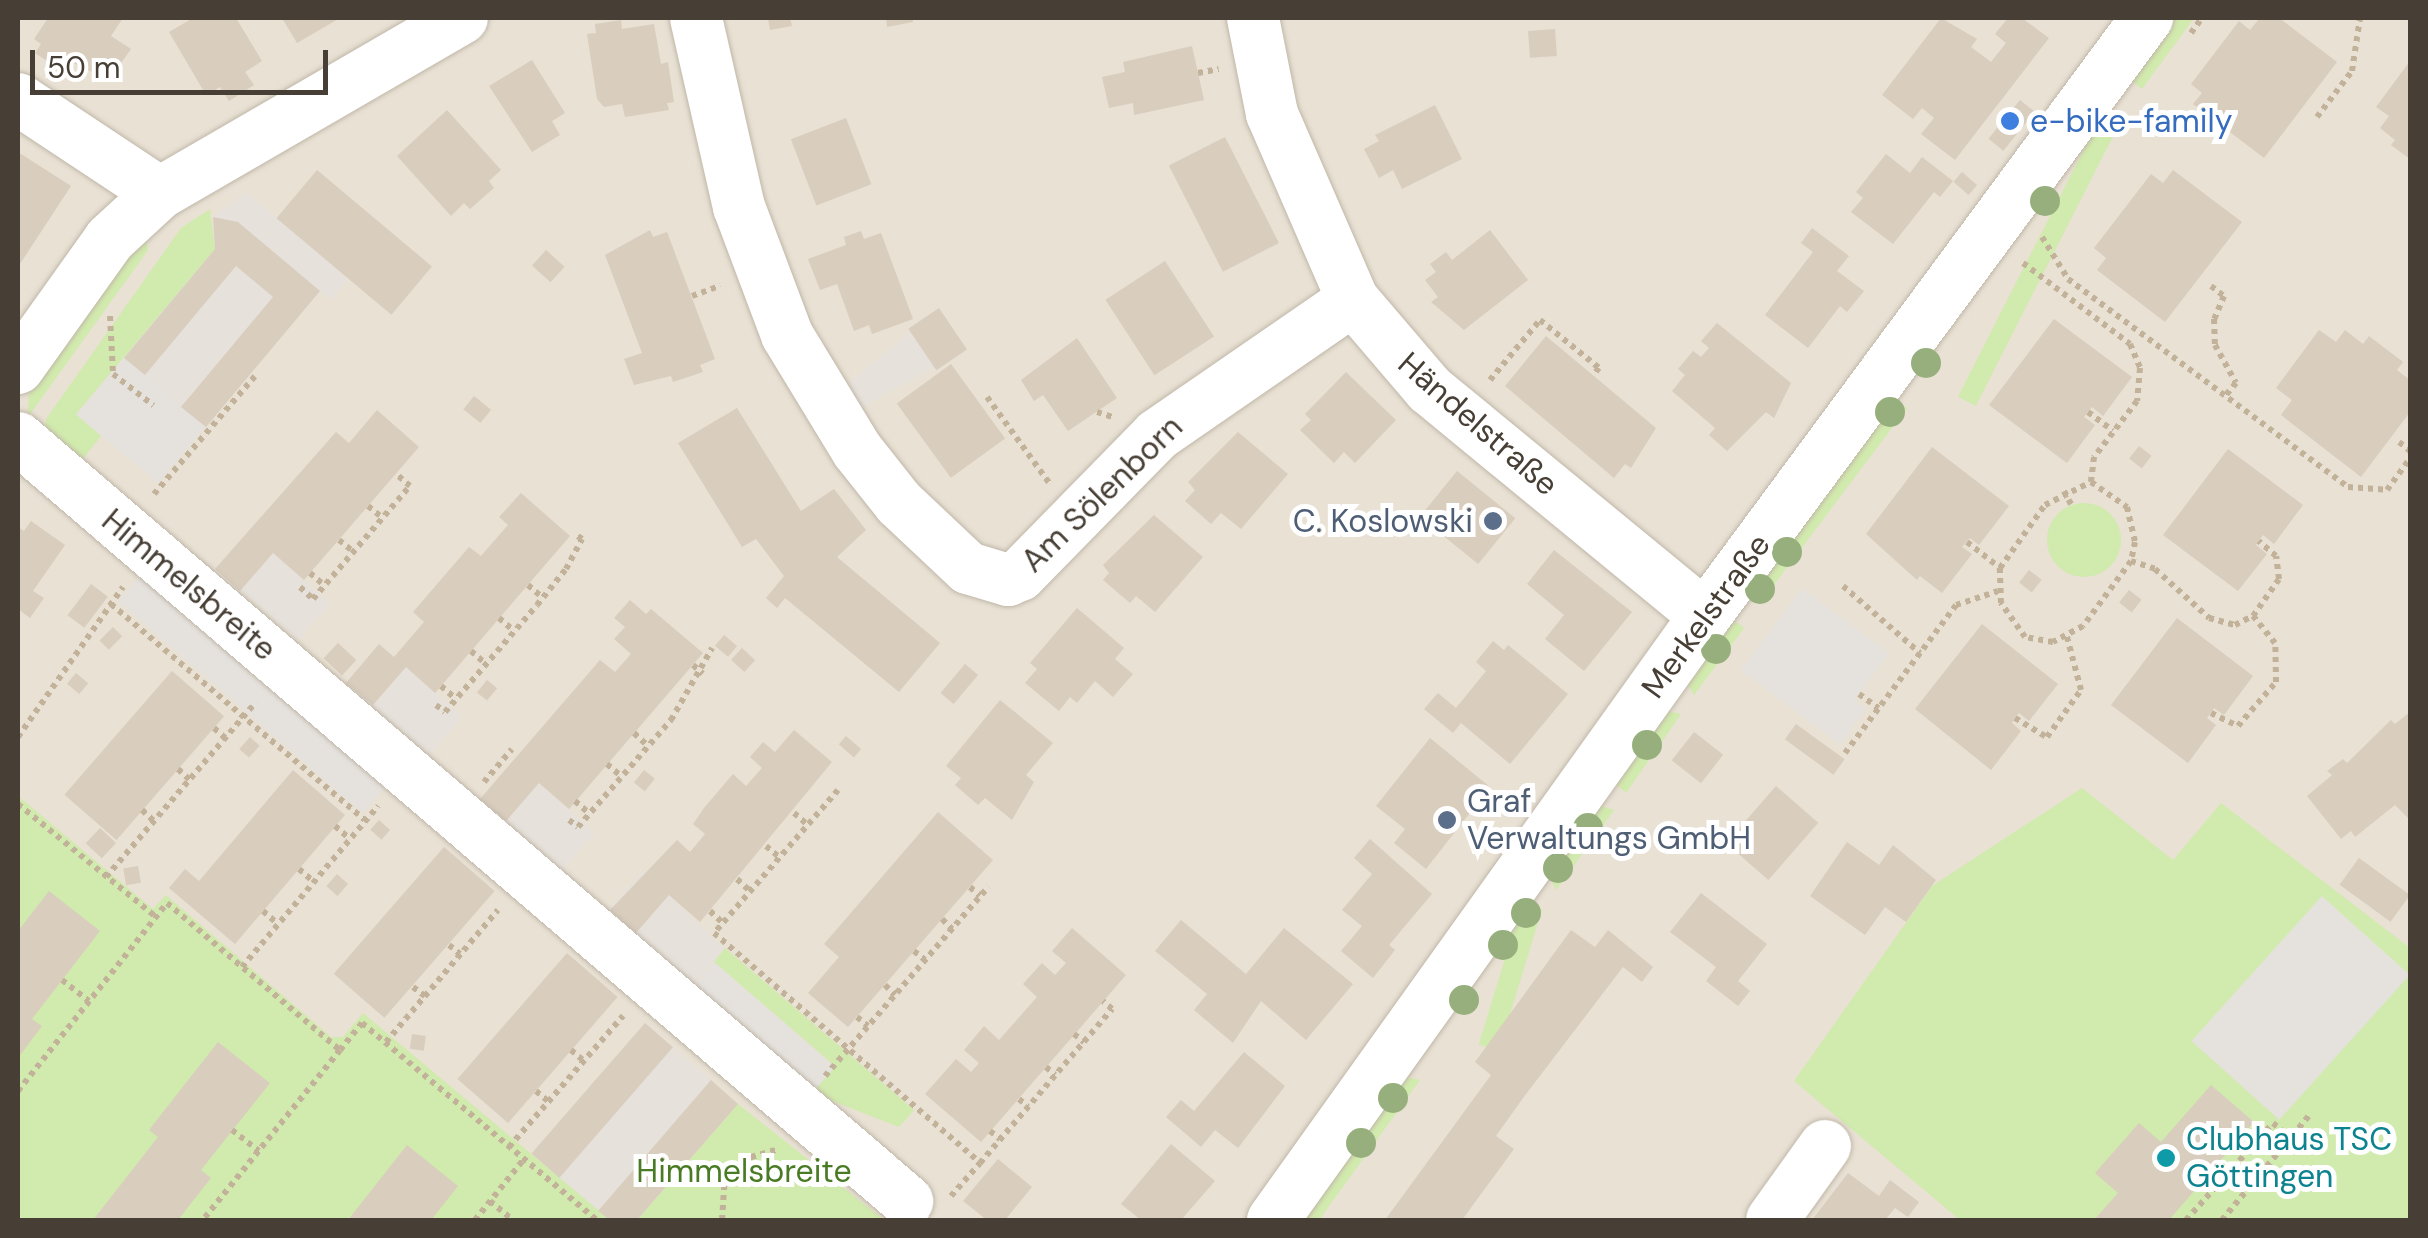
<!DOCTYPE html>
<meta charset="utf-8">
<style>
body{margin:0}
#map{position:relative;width:2428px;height:1238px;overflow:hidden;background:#f4efe6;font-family:"DM Sans",sans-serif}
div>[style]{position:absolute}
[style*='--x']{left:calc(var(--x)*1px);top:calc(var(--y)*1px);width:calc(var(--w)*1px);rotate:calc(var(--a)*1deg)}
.residential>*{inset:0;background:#e8e1d4;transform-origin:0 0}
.industrial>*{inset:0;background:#e6e1db;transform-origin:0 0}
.green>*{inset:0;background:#d1eaad;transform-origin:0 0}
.round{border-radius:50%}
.parking>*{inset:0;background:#e5e2de;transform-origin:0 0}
.building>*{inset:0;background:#d9cdbe;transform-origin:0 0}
.path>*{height:6px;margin-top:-3px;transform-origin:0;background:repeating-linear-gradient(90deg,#c2b299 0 5px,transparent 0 10px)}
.roads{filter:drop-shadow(0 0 2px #c0b7a8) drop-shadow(0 0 2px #c0b7a8)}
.minor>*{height:52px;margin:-26px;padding:0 26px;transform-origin:26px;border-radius:26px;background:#fff}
.trees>*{width:30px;height:30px;margin:-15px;border-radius:50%;background:#96af7c}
.dots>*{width:28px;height:28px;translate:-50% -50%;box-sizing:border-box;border:5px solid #fff;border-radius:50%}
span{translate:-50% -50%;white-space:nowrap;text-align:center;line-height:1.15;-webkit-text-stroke:10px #fff;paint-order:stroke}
.shop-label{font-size:32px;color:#366cbe}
.left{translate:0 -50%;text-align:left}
.street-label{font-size:32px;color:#473f35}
.service-label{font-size:32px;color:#4e5e75}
.right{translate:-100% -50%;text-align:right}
.culture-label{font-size:32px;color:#0d838f}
.park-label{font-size:32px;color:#497b25}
.frame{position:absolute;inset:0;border:20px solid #473f35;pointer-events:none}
.scale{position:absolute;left:30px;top:50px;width:298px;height:45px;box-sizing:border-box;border:5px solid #473f35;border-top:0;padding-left:12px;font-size:30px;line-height:35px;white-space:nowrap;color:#473f35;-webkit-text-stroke:8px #fff;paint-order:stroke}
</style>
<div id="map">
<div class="residential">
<i style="left:18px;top:18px;width:2392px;height:1202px"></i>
</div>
<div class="industrial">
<i style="clip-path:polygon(246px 192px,349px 279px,331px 300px,320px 291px,206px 427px,124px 358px,215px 249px,213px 217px)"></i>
<i style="clip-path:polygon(939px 308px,967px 349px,859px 409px,844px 387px)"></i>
<i style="left:248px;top:531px;width:110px;height:50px;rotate:41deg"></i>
<i style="left:379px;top:644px;width:111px;height:51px;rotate:41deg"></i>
<i style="left:513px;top:761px;width:109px;height:50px;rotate:41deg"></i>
<i style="left:643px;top:872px;width:112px;height:50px;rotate:43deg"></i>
<i style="clip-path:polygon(645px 1023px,738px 1104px,637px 1220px,610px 1220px,532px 1154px)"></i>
</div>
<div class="green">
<i style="clip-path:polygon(2174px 18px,2194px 18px,2142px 89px,2129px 79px)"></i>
<i style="left:2101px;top:116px;width:20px;height:315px;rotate:27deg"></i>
<i style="clip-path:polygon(210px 209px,215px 249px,76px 414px,101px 436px,82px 460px,45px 429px,46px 419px,181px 228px)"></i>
<i style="clip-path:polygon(145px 233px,148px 250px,28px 417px,29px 383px)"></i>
<i style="left:1891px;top:396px;width:20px;height:244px;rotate:37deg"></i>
<i class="round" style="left:2047px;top:503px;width:74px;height:74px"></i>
<i style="clip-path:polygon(1729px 617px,1744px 628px,1694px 695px,1685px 680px)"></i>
<i style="clip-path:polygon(1663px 710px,1681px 714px,1626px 793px,1612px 781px)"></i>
<i style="clip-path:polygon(2082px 788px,2173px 860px,2221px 803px,2410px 948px,2410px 1220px,1960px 1220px,1794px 1081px,1932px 886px)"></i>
<i style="clip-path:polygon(18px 796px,153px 909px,166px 895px,331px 1037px,343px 1037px,363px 1013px,610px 1220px,18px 1220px)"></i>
<i style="clip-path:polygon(1595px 804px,1614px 810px,1556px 890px,1547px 871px)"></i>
<i style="left:1522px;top:903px;width:21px;height:148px;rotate:17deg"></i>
<i style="clip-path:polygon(725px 948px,914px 1110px,899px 1127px,812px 1093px,835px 1066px,714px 962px)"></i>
<i style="clip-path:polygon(1402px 1076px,1420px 1080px,1319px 1220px,1299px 1220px)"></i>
<i style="clip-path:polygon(738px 1104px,785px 1141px,884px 1220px,637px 1220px)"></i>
</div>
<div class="parking">
<i style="left:124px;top:358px;width:107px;height:74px;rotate:40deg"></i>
<i style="left:143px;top:572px;width:324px;height:38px;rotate:41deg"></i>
<i style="clip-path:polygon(1802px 588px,1889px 653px,1854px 700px,1866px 709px,1840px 744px,1741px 670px)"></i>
<i style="left:2322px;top:896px;width:118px;height:195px;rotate:42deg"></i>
<i style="left:714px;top:962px;width:160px;height:35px;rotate:41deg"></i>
</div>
<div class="building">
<i style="clip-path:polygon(48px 18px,123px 18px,111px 36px,131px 49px,109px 80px,63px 58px,56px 67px,35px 53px,41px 44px,34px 39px)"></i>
<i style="clip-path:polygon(193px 18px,236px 18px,262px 61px,245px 72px,254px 85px,229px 101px,220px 87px,206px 95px,169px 32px)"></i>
<i style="clip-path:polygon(282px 18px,340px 18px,297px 43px)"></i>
<i style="clip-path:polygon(768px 18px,790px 18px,792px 26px,770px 30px)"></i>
<i style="clip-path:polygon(886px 18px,912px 18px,913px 22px,887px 27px)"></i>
<i style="clip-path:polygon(1941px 18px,1977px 39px,1971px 47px,1991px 62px,2006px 43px,1995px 34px,2008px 18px,2022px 18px,2049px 38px,1955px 160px,1921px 134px,1934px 118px,1922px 108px,1913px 119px,1882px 95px)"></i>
<i style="clip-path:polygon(2260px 18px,2279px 18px,2337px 62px,2264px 158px,2193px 104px,2202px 93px,2191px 84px,2239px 21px,2250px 30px)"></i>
<i style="clip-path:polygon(621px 20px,622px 29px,654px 24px,661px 64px,668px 62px,674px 102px,667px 103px,669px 110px,625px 117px,622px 104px,604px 107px,597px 99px,587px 34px,596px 33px,595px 24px)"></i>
<i style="left:1555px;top:29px;width:27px;height:27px;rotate:86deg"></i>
<i style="clip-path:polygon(1192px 46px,1204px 100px,1134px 115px,1133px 103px,1109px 108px,1102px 77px,1125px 72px,1123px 62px)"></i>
<i style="clip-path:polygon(532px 60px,565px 113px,552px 121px,560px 135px,532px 152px,489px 86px)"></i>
<i style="clip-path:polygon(2410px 61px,2410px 159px,2391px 145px,2395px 140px,2380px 128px,2389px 116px,2376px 107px)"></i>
<i style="left:2020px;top:100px;width:19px;height:50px;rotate:39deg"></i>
<i style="clip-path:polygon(1435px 105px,1462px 159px,1402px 189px,1393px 170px,1379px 178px,1364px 149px,1379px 141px,1375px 135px)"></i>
<i style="clip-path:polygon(447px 110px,501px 170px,489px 181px,494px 188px,470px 209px,464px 203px,451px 216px,397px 156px)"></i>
<i style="left:846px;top:118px;width:71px;height:59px;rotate:69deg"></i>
<i style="left:1225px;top:137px;width:119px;height:63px;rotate:63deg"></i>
<i style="clip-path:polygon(18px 152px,71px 186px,18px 267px)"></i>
<i style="clip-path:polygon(1886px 154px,1910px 173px,1922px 157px,1953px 181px,1940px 197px,1934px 192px,1893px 244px,1851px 212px,1863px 198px,1856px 192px)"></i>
<i style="left:317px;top:170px;width:150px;height:63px;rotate:40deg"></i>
<i style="clip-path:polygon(2173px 170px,2242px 222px,2165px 322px,2097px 270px,2106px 258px,2094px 248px,2151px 174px,2163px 183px)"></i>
<i style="left:1962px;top:172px;width:20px;height:13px;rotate:41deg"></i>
<i style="clip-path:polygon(213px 217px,238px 222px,320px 291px,206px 427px,181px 407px,273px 297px,236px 266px,145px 375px,124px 358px,215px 249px)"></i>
<i style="clip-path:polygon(1812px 228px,1849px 256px,1837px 271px,1864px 291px,1847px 312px,1840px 306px,1808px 348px,1765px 315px,1813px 252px,1801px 243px)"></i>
<i style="clip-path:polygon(650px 230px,653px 237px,667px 232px,715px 359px,700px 365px,703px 372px,673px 382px,671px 376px,634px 385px,624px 359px,642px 353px,605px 255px)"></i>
<i style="clip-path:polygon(1490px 230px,1528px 280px,1464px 330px,1431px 302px,1438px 297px,1425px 280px,1436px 272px,1430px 264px,1446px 252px,1452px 260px)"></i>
<i style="clip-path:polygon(861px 231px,864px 239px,881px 233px,913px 319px,872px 334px,869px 325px,854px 331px,837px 284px,820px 290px,808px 259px,846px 245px,844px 237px)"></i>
<i style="left:546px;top:250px;width:25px;height:21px;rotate:42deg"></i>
<i style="left:1165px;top:261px;width:90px;height:71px;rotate:57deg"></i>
<i style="left:939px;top:308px;width:50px;height:37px;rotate:56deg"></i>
<i style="clip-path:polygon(2054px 319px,2132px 377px,2103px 416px,2092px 407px,2084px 417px,2095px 425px,2067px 463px,1989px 405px)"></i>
<i style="clip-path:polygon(1717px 323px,1791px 383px,1774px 418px,1766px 412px,1727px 451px,1709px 435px,1715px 428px,1672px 391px,1685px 375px,1678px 369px,1693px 351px,1701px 357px,1709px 348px,1701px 341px)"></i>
<i style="clip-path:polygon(2319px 330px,2336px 342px,2345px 330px,2363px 344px,2369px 336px,2403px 362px,2397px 370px,2410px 380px,2410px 412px,2361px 477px,2281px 415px,2292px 400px,2276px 388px)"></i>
<i style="clip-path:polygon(1546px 336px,1656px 428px,1631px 468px,1625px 464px,1614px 478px,1505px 386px)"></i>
<i style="clip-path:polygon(1077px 338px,1117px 398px,1068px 431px,1043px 395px,1034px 401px,1021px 380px)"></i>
<i style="left:951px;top:364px;width:92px;height:67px;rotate:54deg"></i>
<i style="clip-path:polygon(1346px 372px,1396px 420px,1355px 463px,1344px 452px,1334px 463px,1300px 430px,1311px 420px,1305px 414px)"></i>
<i style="left:474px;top:396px;width:22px;height:17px;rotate:39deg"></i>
<i style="clip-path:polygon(737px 408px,801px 511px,834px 489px,866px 530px,837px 557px,940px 643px,899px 692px,785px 598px,777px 608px,766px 598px,784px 576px,756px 539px,742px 547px,678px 443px)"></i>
<i style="clip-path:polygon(377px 410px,419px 447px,304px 580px,273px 553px,240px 591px,215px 569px,336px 432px,349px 443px)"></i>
<i style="clip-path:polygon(1238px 432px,1288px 474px,1241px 529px,1221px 513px,1211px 524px,1185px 501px,1195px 490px,1188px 482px)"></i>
<i style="left:2139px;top:446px;width:16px;height:16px;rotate:38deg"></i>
<i style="clip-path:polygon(1932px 447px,2009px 506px,1979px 545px,1970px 538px,1962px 547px,1972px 554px,1942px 593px,1920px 576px,1917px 580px,1866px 534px)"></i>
<i style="clip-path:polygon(2228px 449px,2303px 505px,2274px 544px,2263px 535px,2256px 545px,2267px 554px,2238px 591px,2163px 535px)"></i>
<i style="left:1457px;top:471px;width:75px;height:59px;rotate:39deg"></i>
<i style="clip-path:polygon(521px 493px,570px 536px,435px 693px,406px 667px,373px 705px,346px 683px,379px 644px,394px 657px,424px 622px,413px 612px,469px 547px,481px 556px,508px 525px,499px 517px)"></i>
<i style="clip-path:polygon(1154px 515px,1203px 557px,1155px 612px,1136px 596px,1130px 603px,1103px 580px,1109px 573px,1103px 565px)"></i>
<i style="clip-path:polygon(31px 521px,65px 545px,33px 591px,44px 598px,30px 618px,18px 609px,18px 527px,24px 531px)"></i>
<i style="clip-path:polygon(1554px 550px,1632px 612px,1584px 671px,1545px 639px,1564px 615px,1527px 584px)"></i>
<i style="left:2029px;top:570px;width:16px;height:16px;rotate:38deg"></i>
<i style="left:91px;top:584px;width:21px;height:39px;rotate:37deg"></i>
<i style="left:2129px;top:590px;width:16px;height:16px;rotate:38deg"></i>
<i style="clip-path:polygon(630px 600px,646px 614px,651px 609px,703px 653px,569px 809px,539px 783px,506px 821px,480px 799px,600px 660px,615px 672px,631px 654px,614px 639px,625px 627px,614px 618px)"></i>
<i style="clip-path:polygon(1077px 608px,1124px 648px,1115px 659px,1133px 674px,1113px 697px,1095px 681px,1077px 703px,1070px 697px,1059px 711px,1025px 683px,1037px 669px,1030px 663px)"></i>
<i style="clip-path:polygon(2177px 618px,2253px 676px,2224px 715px,2214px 708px,2207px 718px,2216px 725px,2188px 763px,2111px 705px)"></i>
<i style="clip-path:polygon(1982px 624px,2058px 684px,2029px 721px,2019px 713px,2015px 718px,2012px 723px,2021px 731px,1991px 770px,1915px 709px)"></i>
<i style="left:113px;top:627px;width:13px;height:19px;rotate:45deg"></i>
<i style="left:724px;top:635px;width:17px;height:14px;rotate:40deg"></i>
<i style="clip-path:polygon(1493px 641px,1504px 650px,1508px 645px,1568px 694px,1510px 764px,1461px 723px,1453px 733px,1424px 709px,1438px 693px,1456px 708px,1486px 671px,1476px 662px)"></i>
<i style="left:338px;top:643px;width:25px;height:21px;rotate:43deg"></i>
<i style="left:742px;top:648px;width:18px;height:16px;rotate:43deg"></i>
<i style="left:965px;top:664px;width:17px;height:38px;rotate:40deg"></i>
<i style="left:172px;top:671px;width:69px;height:164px;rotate:41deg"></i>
<i style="left:76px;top:673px;width:16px;height:14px;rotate:40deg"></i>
<i style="left:487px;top:680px;width:13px;height:16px;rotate:39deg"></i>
<i style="clip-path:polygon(1000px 700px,1053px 743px,1026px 775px,1034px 782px,1012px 820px,985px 798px,978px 805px,955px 785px,961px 778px,946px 766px)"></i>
<i style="clip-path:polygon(2410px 712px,2410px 820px,2395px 805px,2355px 837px,2351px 831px,2341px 839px,2307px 796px,2332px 775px,2327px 771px,2343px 759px,2347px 763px,2391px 720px,2395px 724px)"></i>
<i style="left:1796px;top:724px;width:60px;height:19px;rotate:36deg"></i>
<i style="clip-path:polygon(794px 730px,832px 762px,700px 922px,669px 895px,636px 933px,610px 910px,677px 840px,690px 852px,705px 834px,693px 824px,704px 808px,733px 774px,746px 786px,762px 768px,750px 757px,763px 742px,775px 752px)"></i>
<i style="left:1694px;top:732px;width:37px;height:36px;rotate:38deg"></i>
<i style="left:846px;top:736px;width:20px;height:11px;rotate:41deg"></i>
<i style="left:250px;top:737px;width:13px;height:16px;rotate:42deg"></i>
<i style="clip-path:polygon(1430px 738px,1490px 787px,1426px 869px,1394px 843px,1405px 829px,1376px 806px)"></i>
<i style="clip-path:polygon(293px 770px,345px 815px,235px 944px,169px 888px,185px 869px,199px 881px)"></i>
<i style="left:644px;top:770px;width:14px;height:16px;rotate:39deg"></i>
<i style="left:1776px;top:786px;width:56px;height:76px;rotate:41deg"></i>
<i style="clip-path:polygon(938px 812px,993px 860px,848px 1027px,808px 993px,839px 957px,824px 944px)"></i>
<i style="left:379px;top:820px;width:15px;height:13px;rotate:42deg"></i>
<i style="left:100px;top:828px;width:22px;height:21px;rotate:43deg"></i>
<i style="clip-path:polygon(1370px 839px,1432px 894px,1389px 945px,1395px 950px,1373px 978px,1341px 951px,1362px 926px,1342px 910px,1372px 874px,1354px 858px)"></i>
<i style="clip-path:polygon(1847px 842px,1879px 865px,1893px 845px,1936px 880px,1906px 922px,1885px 907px,1865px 935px,1810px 896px)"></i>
<i style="left:444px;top:847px;width:67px;height:168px;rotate:41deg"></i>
<i style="left:2359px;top:858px;width:63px;height:33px;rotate:36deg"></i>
<i style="left:138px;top:866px;width:17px;height:15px;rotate:80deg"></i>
<i style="left:337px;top:874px;width:15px;height:16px;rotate:42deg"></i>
<i style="clip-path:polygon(49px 891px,100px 931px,32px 1019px,42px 1026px,18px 1058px,18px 931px)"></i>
<i style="clip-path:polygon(1701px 893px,1767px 944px,1738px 981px,1750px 991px,1738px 1006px,1706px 981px,1716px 967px,1670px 932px)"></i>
<i style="clip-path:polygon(1181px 920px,1246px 974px,1284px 928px,1353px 984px,1306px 1040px,1261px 1001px,1233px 1043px,1194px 1010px,1207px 994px,1155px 951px)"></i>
<i style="clip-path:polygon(1072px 928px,1126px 975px,981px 1142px,925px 1094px,956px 1059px,971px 1072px,979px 1063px,964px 1050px,984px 1026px,999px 1040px,1037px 997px,1023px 984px,1042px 963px,1055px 975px,1066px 963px,1052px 951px)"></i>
<i style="clip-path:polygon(1571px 930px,1595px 947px,1608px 930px,1653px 967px,1642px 982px,1623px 967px,1523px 1098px,1496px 1136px,1514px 1149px,1462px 1220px,1385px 1220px,1491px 1075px,1475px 1062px)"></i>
<i style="left:567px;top:953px;width:67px;height:167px;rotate:41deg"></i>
<i style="left:645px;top:1023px;width:37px;height:173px;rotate:41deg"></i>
<i style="left:412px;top:1034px;width:14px;height:15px;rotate:8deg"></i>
<i style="clip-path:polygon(218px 1042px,270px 1083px,201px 1170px,211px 1178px,178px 1220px,93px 1220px,158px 1137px,149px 1130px)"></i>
<i style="clip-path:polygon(1244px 1052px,1285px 1086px,1238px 1148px,1215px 1130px,1201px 1147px,1166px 1117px,1181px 1100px,1194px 1111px)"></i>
<i style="clip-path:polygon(711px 1080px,738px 1104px,637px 1220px,610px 1220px,598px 1211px)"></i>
<i style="clip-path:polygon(2211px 1085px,2254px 1122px,2175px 1213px,2169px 1220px,2094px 1220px,2118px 1193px,2095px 1173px,2139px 1123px,2161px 1142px)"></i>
<i style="clip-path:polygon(1171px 1144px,1215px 1181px,1181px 1220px,1141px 1220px,1121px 1204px)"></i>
<i style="clip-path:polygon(407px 1145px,458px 1186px,431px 1220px,348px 1220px)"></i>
<i style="clip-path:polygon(998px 1159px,1032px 1187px,1005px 1220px,987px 1220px,963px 1201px)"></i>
<i style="clip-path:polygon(1848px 1173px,1879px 1196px,1890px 1180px,1919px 1202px,1908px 1217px,1895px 1208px,1885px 1220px,1812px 1220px)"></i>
</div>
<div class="path">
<i style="--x:2191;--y:33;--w:19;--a:-54"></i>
<i style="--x:1198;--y:73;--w:21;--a:-11"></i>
<i style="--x:2317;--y:117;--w:58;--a:-52.7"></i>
<i style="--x:2352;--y:71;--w:54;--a:-81.4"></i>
<i style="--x:2042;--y:237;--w:49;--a:58.2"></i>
<i style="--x:2068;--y:279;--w:349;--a:36.6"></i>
<i style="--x:2348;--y:487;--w:39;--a:4"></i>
<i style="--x:2387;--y:490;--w:39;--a:-54"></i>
<i style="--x:2023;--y:263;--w:134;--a:37.1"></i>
<i style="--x:2130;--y:344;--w:26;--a:67"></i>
<i style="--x:2140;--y:368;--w:33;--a:95"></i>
<i style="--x:2137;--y:401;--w:71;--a:127.5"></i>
<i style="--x:2094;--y:457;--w:25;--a:97"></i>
<i style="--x:2211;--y:286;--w:16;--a:38"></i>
<i style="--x:2224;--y:296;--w:25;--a:113"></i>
<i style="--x:2214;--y:319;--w:26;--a:88"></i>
<i style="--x:2215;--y:345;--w:43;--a:61.1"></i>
<i style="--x:2236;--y:383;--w:17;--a:130"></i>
<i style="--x:692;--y:296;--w:30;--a:-20"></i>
<i style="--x:110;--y:316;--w:58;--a:87"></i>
<i style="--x:113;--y:374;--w:51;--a:37.8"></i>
<i style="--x:1490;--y:380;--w:78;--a:-50.2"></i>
<i style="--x:1540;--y:320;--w:76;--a:39.1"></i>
<i style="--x:1599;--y:368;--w:9;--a:131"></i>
<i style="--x:987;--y:397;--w:107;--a:54.1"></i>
<i style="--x:1097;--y:412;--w:19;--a:18"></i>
<i style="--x:2088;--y:412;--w:31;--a:37"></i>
<i style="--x:2399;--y:442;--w:14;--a:39"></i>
<i style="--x:2091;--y:482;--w:44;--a:34.8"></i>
<i style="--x:2127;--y:507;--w:36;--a:77"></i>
<i style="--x:2135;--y:542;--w:19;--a:102"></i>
<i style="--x:2131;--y:561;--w:81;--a:126.4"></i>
<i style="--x:2083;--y:626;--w:34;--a:152"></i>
<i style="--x:2053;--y:642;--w:28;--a:-170"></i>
<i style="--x:2025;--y:637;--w:42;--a:-125.2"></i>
<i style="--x:2001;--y:603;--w:35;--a:-92"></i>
<i style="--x:2000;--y:568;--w:77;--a:-54.5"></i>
<i style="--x:2045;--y:505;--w:51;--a:-26.6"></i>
<i style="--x:2064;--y:491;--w:15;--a:62"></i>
<i style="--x:154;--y:494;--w:158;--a:-49.4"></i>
<i style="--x:368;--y:506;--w:19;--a:39"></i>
<i style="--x:339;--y:540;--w:19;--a:39"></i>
<i style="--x:1967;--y:542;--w:42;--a:38.2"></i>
<i style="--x:2131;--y:561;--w:25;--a:18"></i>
<i style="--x:2155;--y:569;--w:73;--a:42.2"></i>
<i style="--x:2209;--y:618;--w:27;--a:15"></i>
<i style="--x:2235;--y:625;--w:20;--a:-27"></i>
<i style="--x:2253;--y:616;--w:45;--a:-54.9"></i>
<i style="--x:2279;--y:579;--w:23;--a:-97"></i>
<i style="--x:2276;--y:556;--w:23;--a:-139"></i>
<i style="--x:310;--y:573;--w:18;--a:41"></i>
<i style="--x:528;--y:585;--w:18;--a:41"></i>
<i style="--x:1843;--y:586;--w:102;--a:41"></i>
<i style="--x:300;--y:587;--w:18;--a:43"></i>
<i style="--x:313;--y:599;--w:149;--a:-49.4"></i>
<i style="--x:410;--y:486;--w:18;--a:-139"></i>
<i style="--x:111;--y:604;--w:333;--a:40.4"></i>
<i style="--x:499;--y:618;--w:20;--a:41"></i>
<i style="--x:471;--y:651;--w:20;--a:41"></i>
<i style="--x:693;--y:665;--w:13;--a:42"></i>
<i style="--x:441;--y:686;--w:20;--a:41"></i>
<i style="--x:1859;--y:694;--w:24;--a:36"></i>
<i style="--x:436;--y:705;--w:11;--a:38"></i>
<i style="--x:445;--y:712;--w:141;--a:-49.3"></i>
<i style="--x:537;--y:605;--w:46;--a:-51.1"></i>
<i style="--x:566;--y:569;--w:34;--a:-62"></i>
<i style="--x:582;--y:539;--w:9;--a:-144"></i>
<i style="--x:2211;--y:713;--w:30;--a:26"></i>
<i style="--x:2238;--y:726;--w:58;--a:-49.2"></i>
<i style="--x:2276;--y:682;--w:39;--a:-91"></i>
<i style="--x:2275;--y:643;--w:35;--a:-129"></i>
<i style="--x:2015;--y:718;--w:37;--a:31"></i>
<i style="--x:2047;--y:737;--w:58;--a:-54.1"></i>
<i style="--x:2081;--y:690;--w:55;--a:-104.8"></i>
<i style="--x:214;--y:728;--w:15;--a:42"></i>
<i style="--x:634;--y:733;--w:19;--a:43"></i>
<i style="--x:18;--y:737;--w:183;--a:-55"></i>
<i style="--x:1845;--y:753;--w:185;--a:-53.1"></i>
<i style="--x:1956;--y:605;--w:44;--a:-18.4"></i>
<i style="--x:607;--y:764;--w:20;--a:41"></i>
<i style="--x:178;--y:769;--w:16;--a:43"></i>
<i style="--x:484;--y:782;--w:43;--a:-49.7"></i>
<i style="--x:838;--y:790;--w:189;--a:130.9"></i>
<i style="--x:714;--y:933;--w:352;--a:40.8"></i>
<i style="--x:980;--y:1163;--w:203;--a:-49.4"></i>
<i style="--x:1112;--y:1009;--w:12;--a:-138"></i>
<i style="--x:575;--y:801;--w:20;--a:41"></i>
<i style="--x:18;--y:804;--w:178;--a:39.3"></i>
<i style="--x:142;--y:810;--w:16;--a:43"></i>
<i style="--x:794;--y:813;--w:18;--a:41"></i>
<i style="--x:569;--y:820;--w:11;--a:38"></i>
<i style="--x:578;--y:827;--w:142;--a:-49"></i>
<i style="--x:671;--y:720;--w:83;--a:-60.3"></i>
<i style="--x:335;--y:826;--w:20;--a:41"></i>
<i style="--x:766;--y:846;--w:17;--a:40"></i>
<i style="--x:299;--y:869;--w:20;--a:41"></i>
<i style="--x:106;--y:877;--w:230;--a:-49.4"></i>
<i style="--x:737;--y:879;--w:18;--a:43"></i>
<i style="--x:970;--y:887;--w:13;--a:42"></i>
<i style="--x:263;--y:911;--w:20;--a:41"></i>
<i style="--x:710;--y:911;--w:18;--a:43"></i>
<i style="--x:942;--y:919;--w:14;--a:45"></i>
<i style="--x:449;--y:945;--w:14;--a:39"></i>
<i style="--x:914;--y:951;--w:14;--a:39"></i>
<i style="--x:242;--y:967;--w:211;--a:-49.8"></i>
<i style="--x:62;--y:980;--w:34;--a:38"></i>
<i style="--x:885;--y:985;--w:14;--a:45"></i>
<i style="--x:413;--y:987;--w:15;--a:37"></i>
<i style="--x:857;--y:1017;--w:14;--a:39"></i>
<i style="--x:1074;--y:1034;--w:13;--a:39"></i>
<i style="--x:386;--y:1042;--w:173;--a:-49.7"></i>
<i style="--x:340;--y:1050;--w:35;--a:-51"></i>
<i style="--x:362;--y:1023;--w:307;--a:40"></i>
<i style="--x:571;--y:1050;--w:17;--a:40"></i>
<i style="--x:1046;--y:1067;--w:12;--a:42"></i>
<i style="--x:825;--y:1076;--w:250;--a:-49.2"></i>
<i style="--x:18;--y:1091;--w:240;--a:-51.6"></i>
<i style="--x:167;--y:903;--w:227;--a:40.4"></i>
<i style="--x:340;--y:1050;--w:218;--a:128.9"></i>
<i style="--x:536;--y:1091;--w:17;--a:40"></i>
<i style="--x:1019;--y:1099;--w:12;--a:42"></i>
<i style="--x:232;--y:1130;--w:34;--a:38"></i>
<i style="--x:990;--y:1131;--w:13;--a:39"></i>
<i style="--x:509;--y:1147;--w:174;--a:-49"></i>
<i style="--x:951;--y:1196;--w:44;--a:-48.7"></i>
<i style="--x:490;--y:1201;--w:30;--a:40"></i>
<i style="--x:475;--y:1220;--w:78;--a:-51.2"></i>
<i style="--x:722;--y:1220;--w:45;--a:-86.2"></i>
<i style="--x:725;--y:1175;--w:32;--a:-35"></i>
<i style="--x:751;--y:1157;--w:29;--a:-16"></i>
<i style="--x:2186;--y:1220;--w:130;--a:-48.1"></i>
<i style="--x:2273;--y:1123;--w:23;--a:41"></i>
<i style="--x:2222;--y:1220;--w:139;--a:-50.2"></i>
</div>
<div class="roads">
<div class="minor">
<i style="--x:696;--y:18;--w:194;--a:77.2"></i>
<i style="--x:739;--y:207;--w:137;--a:69.4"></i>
<i style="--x:787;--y:335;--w:135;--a:58.7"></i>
<i style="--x:857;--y:450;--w:68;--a:51.6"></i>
<i style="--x:899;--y:503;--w:95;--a:43.3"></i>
<i style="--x:968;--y:568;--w:42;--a:16.7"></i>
<i style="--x:1008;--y:580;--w:13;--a:-23"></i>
<i style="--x:1020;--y:575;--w:196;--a:-45.6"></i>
<i style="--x:1157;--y:435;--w:238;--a:-34.6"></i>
<i style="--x:1253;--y:18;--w:98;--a:78.8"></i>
<i style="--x:1272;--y:114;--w:203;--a:66.5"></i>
<i style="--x:1353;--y:300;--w:117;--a:49.5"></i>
<i style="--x:1429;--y:389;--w:357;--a:39.4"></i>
<i style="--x:18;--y:99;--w:170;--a:33.5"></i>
<i style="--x:18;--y:368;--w:158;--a:-54.5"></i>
<i style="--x:110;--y:239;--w:68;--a:-42.6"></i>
<i style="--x:160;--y:193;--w:349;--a:-30.1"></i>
<i style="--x:18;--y:438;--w:1172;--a:40.64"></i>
<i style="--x:1273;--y:1220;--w:743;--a:-54.43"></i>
<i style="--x:1705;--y:616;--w:744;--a:-53.53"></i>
<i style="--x:1772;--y:1220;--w:91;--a:-54.4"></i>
</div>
</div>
<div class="trees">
<i style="left:2045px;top:201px"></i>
<i style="left:1926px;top:363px"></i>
<i style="left:1890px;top:412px"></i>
<i style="left:1787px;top:552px"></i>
<i style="left:1760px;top:589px"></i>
<i style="left:1716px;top:649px"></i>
<i style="left:1647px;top:745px"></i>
<i style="left:1588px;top:828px"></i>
<i style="left:1558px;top:868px"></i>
<i style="left:1526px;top:913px"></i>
<i style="left:1503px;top:945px"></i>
<i style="left:1464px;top:1000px"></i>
<i style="left:1393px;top:1098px"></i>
<i style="left:1361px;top:1143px"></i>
</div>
<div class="dots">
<i style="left:2010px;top:121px;background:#3f7fe0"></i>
<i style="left:1493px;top:521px;background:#5c6f8a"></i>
<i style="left:1447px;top:820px;background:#5c6f8a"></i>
<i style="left:2166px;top:1158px;background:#0f9aa8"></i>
</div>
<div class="shop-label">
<span class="left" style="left:2030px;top:121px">e-bike-family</span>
</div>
<div class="street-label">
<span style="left:1478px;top:424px;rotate:41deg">Händelstraße</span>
<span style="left:1102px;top:494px;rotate:-44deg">Am Sölenborn</span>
<span style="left:189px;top:585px;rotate:40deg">Himmelsbreite</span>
<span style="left:1706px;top:616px;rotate:-54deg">Merkelstraße</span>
</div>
<div class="service-label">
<span class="right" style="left:1473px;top:521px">C. Koslowski</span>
<span class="left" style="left:1467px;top:820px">Graf<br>Verwaltungs GmbH</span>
</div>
<div class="culture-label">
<span class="left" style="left:2186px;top:1158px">Clubhaus TSC<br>Göttingen</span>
</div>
<div class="park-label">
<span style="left:744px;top:1171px">Himmelsbreite</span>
</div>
<div class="frame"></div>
<div class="scale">50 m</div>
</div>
